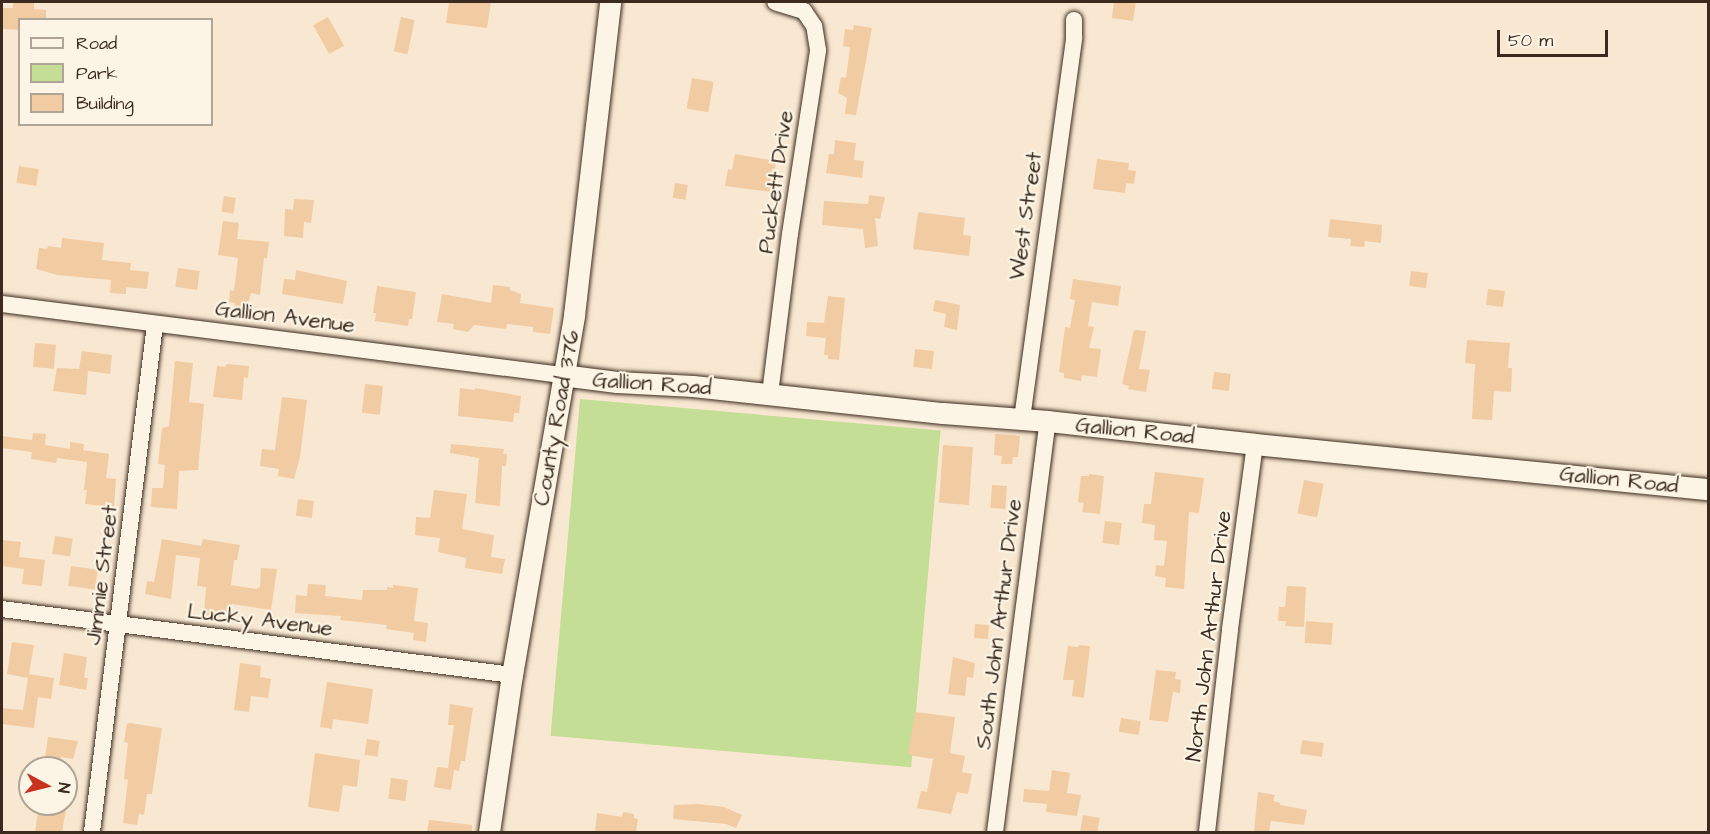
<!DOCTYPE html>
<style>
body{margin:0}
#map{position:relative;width:1710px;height:834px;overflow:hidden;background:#f9e8d1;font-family:"Architects Daughter",sans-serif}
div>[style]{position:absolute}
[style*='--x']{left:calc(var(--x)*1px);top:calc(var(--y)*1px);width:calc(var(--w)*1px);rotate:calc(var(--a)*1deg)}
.green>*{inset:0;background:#c4de95;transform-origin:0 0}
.building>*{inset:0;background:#f1cba1;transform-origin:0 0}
.roads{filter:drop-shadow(0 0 2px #3b2a1e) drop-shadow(0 0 2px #3b2a1e)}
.minor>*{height:16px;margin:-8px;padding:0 8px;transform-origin:8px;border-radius:8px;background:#fcf5e5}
.tertiary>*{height:21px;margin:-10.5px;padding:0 10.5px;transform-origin:10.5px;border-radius:10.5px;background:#fcf5e5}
span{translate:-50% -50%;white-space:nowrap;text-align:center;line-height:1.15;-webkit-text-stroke:4.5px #fcf5e5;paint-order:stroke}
.street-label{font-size:22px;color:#3b2a1e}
.frame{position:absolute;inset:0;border:3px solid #3b2a1e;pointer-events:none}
.legend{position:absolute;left:18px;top:18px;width:195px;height:108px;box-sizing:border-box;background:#fcf5e5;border:2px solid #afa495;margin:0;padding:8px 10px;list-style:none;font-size:18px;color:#3b2a1e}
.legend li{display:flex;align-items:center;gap:12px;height:30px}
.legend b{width:30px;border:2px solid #afa495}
.north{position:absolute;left:18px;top:756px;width:60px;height:60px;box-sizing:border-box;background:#fcf5e5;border:2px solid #afa495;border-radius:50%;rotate:97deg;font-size:16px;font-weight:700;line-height:24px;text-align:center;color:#3b2a1e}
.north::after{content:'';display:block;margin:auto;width:21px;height:27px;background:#c8321e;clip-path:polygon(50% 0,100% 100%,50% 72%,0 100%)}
.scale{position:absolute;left:1497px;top:30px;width:111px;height:27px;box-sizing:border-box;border:3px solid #3b2a1e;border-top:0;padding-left:8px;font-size:18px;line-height:21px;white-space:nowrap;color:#3b2a1e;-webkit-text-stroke:4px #fcf5e5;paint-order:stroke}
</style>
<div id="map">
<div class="green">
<i style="left:580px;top:399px;width:362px;height:338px;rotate:5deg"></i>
</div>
<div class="building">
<i style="clip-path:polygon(13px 2px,34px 2px,34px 9px,46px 10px,46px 20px,20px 20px,20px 30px,2px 29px,2px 8px,13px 8px)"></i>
<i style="clip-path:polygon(449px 2px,491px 2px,487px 28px,446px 23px)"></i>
<i style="clip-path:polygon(1114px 2px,1136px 2px,1133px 21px,1112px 18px)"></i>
<i style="left:328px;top:17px;width:33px;height:17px;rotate:61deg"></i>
<i style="left:401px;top:17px;width:14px;height:35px;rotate:12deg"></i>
<i style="clip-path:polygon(854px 25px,872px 28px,856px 115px,845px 114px,847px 98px,838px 93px,841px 77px,846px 78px,850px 47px,843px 46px,845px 29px,853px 30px)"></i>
<i style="left:692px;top:78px;width:22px;height:31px;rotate:10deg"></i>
<i style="clip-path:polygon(835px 140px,856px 143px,854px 160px,864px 161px,862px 178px,826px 173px,829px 154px,834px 154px)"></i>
<i style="clip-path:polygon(735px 154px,776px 161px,772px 192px,725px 186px,728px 169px,732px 170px)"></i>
<i style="clip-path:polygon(1097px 159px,1129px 163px,1128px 170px,1136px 171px,1134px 184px,1126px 183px,1125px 193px,1093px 189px)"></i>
<i style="left:19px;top:166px;width:20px;height:17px;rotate:9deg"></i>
<i style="left:675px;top:183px;width:13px;height:15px;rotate:9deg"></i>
<i style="clip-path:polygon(869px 195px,885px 197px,880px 219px,875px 218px,878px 246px,865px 248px,863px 229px,822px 225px,824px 201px,868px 204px)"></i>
<i style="left:224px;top:196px;width:12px;height:16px;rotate:9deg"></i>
<i style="clip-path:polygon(294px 199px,314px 200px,311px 223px,304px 222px,303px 238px,284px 236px,285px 209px,293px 210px)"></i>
<i style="clip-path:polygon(918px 212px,965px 218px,963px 235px,971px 236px,969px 256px,913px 249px)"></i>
<i style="clip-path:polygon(1330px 219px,1382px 225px,1381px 243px,1365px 241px,1364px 247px,1350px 246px,1351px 239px,1328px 237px)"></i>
<i style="clip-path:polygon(223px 221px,239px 223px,237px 239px,269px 242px,267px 258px,264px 258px,260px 295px,251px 293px,246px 311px,234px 309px,235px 303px,229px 302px,230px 290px,234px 291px,238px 258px,218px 255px)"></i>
<i style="clip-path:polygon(62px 238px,104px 243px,102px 260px,131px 263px,130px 270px,149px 272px,147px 289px,126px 287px,126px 294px,110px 293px,111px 280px,58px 275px,36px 269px,39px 248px,47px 249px,48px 246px,61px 248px)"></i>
<i style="left:178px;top:268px;width:22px;height:19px;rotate:8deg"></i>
<i style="clip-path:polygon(296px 270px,347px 281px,343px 304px,282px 294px,284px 279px,295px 280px)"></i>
<i style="left:1411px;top:271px;width:17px;height:15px;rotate:7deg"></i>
<i style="clip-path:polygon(1073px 279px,1121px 286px,1118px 306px,1092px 302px,1088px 326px,1094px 327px,1089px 348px,1101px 349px,1097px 377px,1082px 375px,1081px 381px,1064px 378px,1064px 373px,1059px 372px,1065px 327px,1070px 328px,1075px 300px,1070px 299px)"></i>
<i style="clip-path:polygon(493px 285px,510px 287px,510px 290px,521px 294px,520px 303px,554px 308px,550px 334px,533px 332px,533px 327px,507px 324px,506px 329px,474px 325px,468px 332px,453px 329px,454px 324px,437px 322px,442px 294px,491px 303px)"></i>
<i style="clip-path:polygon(377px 286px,416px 292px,412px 319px,409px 319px,408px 326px,375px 321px,376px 313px,373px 313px)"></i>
<i style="left:1488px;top:289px;width:17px;height:16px;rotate:7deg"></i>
<i style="clip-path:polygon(828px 296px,845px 298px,839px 360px,828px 359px,828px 355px,824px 355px,826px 338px,806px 336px,807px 322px,824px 323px)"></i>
<i style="clip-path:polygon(935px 300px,960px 305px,957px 330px,944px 327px,946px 314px,933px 311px)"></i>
<i style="clip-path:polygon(1134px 330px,1146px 331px,1139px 369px,1150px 370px,1146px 392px,1128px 389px,1129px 386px,1122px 384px)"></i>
<i style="clip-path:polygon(1467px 340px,1510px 343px,1508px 368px,1512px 368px,1511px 392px,1494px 391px,1492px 420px,1472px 419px,1475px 364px,1465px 363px)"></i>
<i style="left:35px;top:343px;width:21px;height:24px;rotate:5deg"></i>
<i style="left:915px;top:349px;width:19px;height:18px;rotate:6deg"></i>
<i style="clip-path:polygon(82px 351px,112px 355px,110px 374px,88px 371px,86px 395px,53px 391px,57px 368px,79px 369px)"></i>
<i style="clip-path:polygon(175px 361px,193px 363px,189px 402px,204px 404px,198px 470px,179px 471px,177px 509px,151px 507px,152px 488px,163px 488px,165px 465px,158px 464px,162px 428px,169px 426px)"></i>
<i style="clip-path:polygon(226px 364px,249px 366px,248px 378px,244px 377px,242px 400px,213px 397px,217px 366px,226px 367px)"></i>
<i style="left:1214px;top:372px;width:17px;height:17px;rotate:7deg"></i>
<i style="left:365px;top:384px;width:18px;height:29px;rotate:6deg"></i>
<i style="clip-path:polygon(460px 388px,475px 390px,475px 388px,521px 396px,519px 413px,514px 413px,513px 422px,458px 416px)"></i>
<i style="clip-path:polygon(282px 397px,307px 400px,300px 457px,294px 479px,278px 476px,279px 469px,260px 466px,262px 449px,275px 450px)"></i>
<i style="clip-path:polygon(33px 433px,46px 434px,45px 445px,70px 449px,70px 442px,84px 444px,83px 450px,109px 454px,106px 478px,116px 479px,114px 507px,85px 504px,87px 490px,84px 490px,87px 462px,57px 458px,56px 463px,31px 459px,32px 452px,2px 448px,2px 436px,32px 440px)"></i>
<i style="clip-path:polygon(995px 434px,1020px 436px,1018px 457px,1013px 457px,1012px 464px,1001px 464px,1002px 456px,994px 455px)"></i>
<i style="clip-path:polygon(451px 444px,504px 449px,503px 454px,507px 454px,506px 466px,502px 466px,500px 506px,475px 503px,479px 458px,450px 453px)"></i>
<i style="left:943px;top:445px;width:30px;height:58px;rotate:4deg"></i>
<i style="clip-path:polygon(1155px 472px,1204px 478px,1199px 513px,1189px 512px,1184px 589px,1165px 587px,1166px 578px,1155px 576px,1156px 565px,1164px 566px,1167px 541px,1154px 540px,1155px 525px,1142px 523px,1144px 504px,1151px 504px)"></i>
<i style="clip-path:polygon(1089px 474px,1104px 476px,1100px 514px,1082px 512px,1084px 503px,1078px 502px,1081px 476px,1089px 476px)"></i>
<i style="left:1304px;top:480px;width:20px;height:34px;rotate:11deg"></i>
<i style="left:992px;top:485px;width:15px;height:23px;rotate:4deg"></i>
<i style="clip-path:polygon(434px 490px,467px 494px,462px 529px,494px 535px,491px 557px,505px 559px,502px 574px,465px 568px,466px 558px,438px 552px,440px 538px,415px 535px,416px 517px,430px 518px)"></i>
<i style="left:298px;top:499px;width:16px;height:17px;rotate:7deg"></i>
<i style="left:1105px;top:521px;width:17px;height:22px;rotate:7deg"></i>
<i style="left:55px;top:536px;width:18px;height:18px;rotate:9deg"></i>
<i style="clip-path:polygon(162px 539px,201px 546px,203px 539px,240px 545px,237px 560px,234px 560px,231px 585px,256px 589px,260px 587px,261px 568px,277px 569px,271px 610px,232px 604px,230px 619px,204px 615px,206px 587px,197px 586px,200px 558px,176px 555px,171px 599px,145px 594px,147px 581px,154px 582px)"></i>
<i style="clip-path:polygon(2px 540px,21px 542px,19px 557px,45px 560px,42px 586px,22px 584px,24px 569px,2px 566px)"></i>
<i style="left:71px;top:566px;width:27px;height:20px;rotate:8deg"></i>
<i style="clip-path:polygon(308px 584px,326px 585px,325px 596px,362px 600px,363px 590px,387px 590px,387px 587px,393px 588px,393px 585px,418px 588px,414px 621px,428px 623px,426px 642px,413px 640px,414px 633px,386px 629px,387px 625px,340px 620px,341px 616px,295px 613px,296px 595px,307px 596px)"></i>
<i style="clip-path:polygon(1287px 586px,1306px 587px,1304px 627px,1285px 626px,1286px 621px,1278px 621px,1279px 607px,1285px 607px)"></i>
<i style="left:1306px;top:621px;width:27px;height:22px;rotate:4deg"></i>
<i style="left:975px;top:624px;width:14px;height:14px;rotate:4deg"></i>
<i style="clip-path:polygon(12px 642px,34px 645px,29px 674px,54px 678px,51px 699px,38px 697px,34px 728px,2px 724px,2px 708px,23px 710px,28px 678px,7px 674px)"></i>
<i style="clip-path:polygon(1079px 645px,1090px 646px,1084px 698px,1072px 696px,1074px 680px,1063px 680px,1068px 646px,1078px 647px)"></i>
<i style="clip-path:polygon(64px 653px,87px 657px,84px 678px,88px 678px,86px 690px,59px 685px)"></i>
<i style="clip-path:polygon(953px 657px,975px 663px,973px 678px,967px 677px,965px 696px,948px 694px)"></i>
<i style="clip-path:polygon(240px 663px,261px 666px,260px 677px,271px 679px,268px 698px,251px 696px,249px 712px,234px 710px)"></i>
<i style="clip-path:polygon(1156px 670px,1176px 672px,1175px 679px,1181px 680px,1180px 693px,1173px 692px,1168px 722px,1149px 720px)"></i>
<i style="clip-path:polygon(327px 682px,373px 689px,368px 724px,333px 719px,332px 729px,320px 727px)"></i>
<i style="clip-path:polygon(450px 704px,473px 708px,465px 761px,461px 761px,459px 771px,454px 770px,451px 790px,434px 787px,437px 767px,448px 768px,454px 725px,448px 725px)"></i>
<i style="clip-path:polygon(915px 712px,955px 717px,950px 753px,965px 756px,962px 772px,972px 774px,968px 794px,957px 792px,951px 814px,917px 808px,921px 791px,927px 792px,933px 759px,908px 755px)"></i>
<i style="left:1121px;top:718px;width:20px;height:14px;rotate:9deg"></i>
<i style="clip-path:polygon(130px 723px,162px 728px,152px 794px,147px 794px,144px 815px,139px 814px,137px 825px,123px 823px,128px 780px,124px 779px,128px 743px,124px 742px,127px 724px)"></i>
<i style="clip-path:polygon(48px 737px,78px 741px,73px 759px,61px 757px,60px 767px,44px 765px)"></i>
<i style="left:367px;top:739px;width:13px;height:16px;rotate:9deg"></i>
<i style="left:1302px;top:740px;width:22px;height:14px;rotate:8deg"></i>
<i style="clip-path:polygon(315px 753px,360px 760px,357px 787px,343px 785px,339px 812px,308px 807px)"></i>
<i style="clip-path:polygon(1052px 770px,1070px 773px,1067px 793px,1081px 795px,1077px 816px,1046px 812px,1047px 804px,1023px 802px,1024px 789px,1049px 791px)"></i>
<i style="left:391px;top:778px;width:17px;height:21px;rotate:7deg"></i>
<i style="clip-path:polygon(1258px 792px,1275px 795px,1273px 801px,1280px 803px,1280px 805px,1307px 810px,1304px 825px,1271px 821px,1269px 832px,1254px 831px)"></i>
<i style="clip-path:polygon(39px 804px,67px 804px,62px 832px,35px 832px)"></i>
<i style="clip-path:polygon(698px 804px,724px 807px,742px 815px,736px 828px,726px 824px,673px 819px,674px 805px)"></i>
<i style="clip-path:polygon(623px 812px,634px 814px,634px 818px,638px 819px,636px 832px,595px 832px,597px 813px,622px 817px)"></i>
<i style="left:1083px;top:815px;width:17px;height:16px;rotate:10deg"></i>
<i style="clip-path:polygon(429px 820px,472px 825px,472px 832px,427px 832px)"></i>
</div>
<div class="roads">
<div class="minor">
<i style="--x:2;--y:304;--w:564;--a:7.23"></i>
<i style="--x:770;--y:394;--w:161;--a:-82.9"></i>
<i style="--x:790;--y:234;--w:186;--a:-81.3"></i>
<i style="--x:818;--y:50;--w:24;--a:-99"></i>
<i style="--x:814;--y:26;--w:18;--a:-124"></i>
<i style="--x:804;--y:11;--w:30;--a:-163"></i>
<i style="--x:1022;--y:419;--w:385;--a:-82.2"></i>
<i style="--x:1074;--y:38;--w:18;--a:-90"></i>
<i style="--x:2;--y:609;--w:514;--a:7.37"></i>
<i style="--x:92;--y:832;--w:512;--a:-82.93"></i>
<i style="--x:995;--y:832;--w:414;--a:-82.7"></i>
<i style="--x:1207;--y:832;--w:204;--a:-83.5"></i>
<i style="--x:1230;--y:629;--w:187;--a:-82.3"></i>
</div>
<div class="tertiary">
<i style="--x:562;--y:375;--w:55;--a:7.3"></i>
<i style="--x:617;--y:382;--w:76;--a:3"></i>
<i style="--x:693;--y:386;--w:251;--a:6.2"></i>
<i style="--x:943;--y:413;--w:105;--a:4.4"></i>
<i style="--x:1048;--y:421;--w:208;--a:6.3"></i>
<i style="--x:1255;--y:444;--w:455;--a:5.7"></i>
<i style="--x:489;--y:832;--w:159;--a:-81.7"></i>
<i style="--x:512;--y:675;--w:365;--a:-80.2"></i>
<i style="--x:574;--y:315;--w:315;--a:-83.4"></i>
</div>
</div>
<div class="street-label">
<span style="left:776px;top:182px;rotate:-82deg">Puckett Drive</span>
<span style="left:1026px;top:216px;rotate:-82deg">West Street</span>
<span style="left:285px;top:317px;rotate:7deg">Gallion Avenue</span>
<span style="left:652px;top:384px;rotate:4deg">Gallion Road</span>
<span style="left:557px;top:418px;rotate:-80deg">County Road 376</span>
<span style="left:1135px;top:431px;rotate:6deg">Gallion Road</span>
<span style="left:1619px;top:480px;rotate:6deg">Gallion Road</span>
<span style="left:102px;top:575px;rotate:-83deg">Jimmie Street</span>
<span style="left:260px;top:620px;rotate:7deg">Lucky Avenue</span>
<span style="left:999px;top:624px;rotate:-83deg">South John Arthur Drive</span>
<span style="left:1209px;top:636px;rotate:-83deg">North John Arthur Drive</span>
</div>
<div class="frame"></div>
<ul class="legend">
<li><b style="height:8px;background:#fcf5e5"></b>Road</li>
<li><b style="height:16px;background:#c4de95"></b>Park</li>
<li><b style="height:16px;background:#f1cba1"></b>Building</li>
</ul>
<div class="north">N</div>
<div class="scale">50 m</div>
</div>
